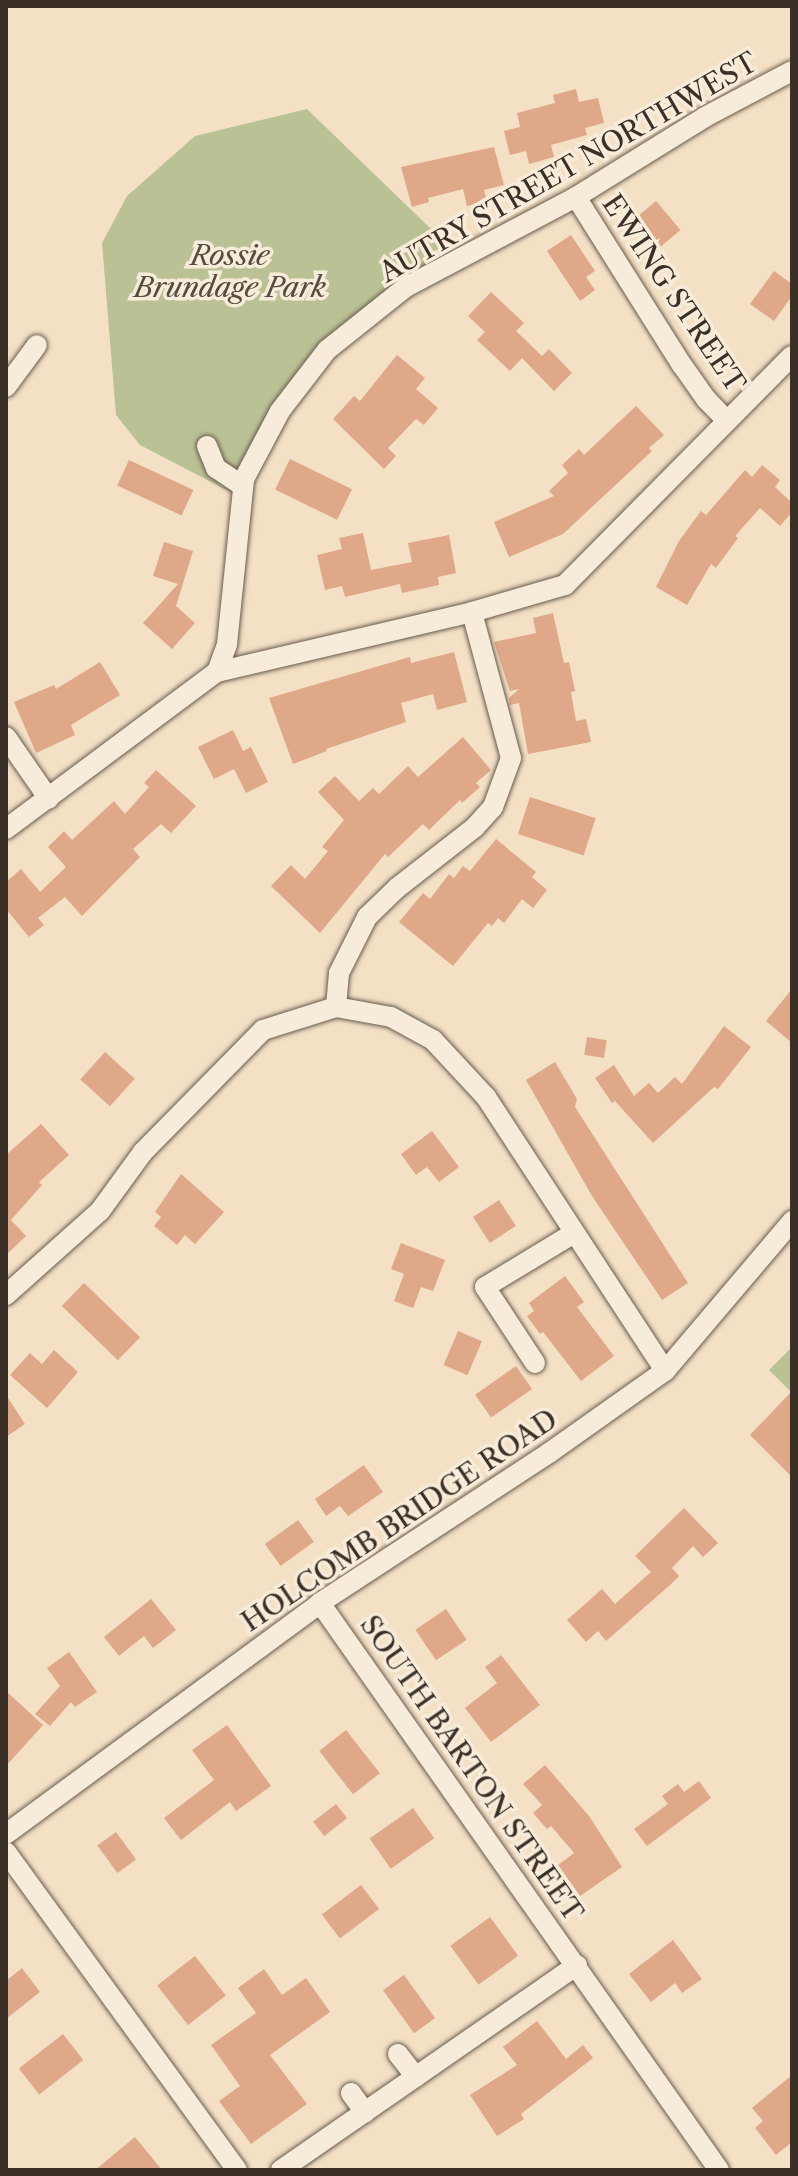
<!DOCTYPE html>
<style>
body{margin:0}
#map{position:relative;width:798px;height:2176px;overflow:hidden;background:#f3e0c5;font-family:"Libre Caslon Text",serif}
div>[style]{position:absolute}
[style*='--x']{left:calc(var(--x)*1px);top:calc(var(--y)*1px);width:calc(var(--w)*1px);rotate:calc(var(--a)*1deg)}
.green>*{inset:0;background:#bac295}
.building>*{inset:0;background:#dfa889;transform-origin:0 0}
.roads{filter:drop-shadow(0 0 2px #695c4f) drop-shadow(0 0 2px #695c4f)}
.minor>*{height:20px;margin:-10px;padding:0 10px;transform-origin:10px;border-radius:10px;background:#f7ebd9}
span{translate:-50% -50%;white-space:nowrap;text-align:center;line-height:1.15;-webkit-text-stroke:7px #f7ebd9;paint-order:stroke}
.street-label{font-size:28px;color:#3b3028}
.park-label{font-size:28px;color:#544d3e;font-style:italic}
.frame{position:absolute;inset:0;border:8px solid #3b3028;pointer-events:none}
</style>
<div id="map">
<div class="green">
<i style="clip-path:polygon(307px 109px,460px 257px,327px 350px,240px 497px,140px 445px,116px 415px,102px 243px,127px 196px,195px 136px)"></i>
<i style="clip-path:polygon(792px 1347px,792px 1393px,769px 1370px)"></i>
</div>
<div class="building">
<i style="clip-path:polygon(576px 89px,579px 102px,598px 98px,604px 123px,585px 128px,587px 135px,551px 145px,554px 157px,529px 164px,526px 151px,510px 155px,504px 131px,520px 127px,517px 113px,555px 103px,553px 95px)"></i>
<i style="clip-path:polygon(494px 147px,504px 185px,484px 190px,487px 201px,467px 206px,463px 189px,428px 198px,429px 202px,412px 207px,401px 167px)"></i>
<i style="left:656px;top:201px;width:38px;height:31px;rotate:50deg"></i>
<i style="clip-path:polygon(571px 235px,595px 271px,586px 277px,595px 290px,580px 301px,547px 251px)"></i>
<i style="clip-path:polygon(774px 271px,792px 284px,792px 296px,774px 321px,750px 304px)"></i>
<i style="clip-path:polygon(491px 292px,524px 323px,516px 331px,542px 356px,549px 349px,572px 373px,554px 391px,522px 358px,510px 371px,477px 340px,485px 332px,468px 316px)"></i>
<i style="clip-path:polygon(397px 355px,425px 378px,416px 389px,438px 408px,424px 425px,416px 419px,388px 448px,396px 456px,384px 469px,333px 419px,354px 396px,360px 401px)"></i>
<i style="clip-path:polygon(636px 406px,664px 435px,649px 448px,652px 451px,563px 534px,509px 557px,494px 522px,554px 496px,549px 491px,568px 473px,562px 465px,579px 449px,584px 455px)"></i>
<i style="left:290px;top:459px;width:69px;height:34px;rotate:26deg"></i>
<i style="left:129px;top:460px;width:71px;height:28px;rotate:25deg"></i>
<i style="clip-path:polygon(762px 465px,780px 480px,775px 487px,792px 503px,792px 512px,780px 526px,760px 508px,735px 536px,738px 538px,716px 568px,711px 564px,687px 605px,656px 587px,679px 541px,701px 511px,706px 515px,745px 470px,752px 477px)"></i>
<i style="clip-path:polygon(363px 533px,371px 570px,412px 562px,408px 543px,449px 535px,456px 573px,438px 577px,439px 585px,402px 593px,400px 584px,345px 597px,342px 586px,325px 590px,317px 555px,342px 549px,339px 538px)"></i>
<i style="clip-path:polygon(164px 542px,193px 551px,176px 606px,195px 623px,172px 649px,143px 623px,178px 584px,153px 576px)"></i>
<i style="clip-path:polygon(553px 613px,564px 663px,569px 662px,575px 691px,571px 692px,576px 721px,586px 719px,591px 742px,528px 754px,519px 703px,510px 705px,509px 698px,519px 689px,510px 691px,494px 642px,536px 633px,533px 618px)"></i>
<i style="clip-path:polygon(454px 652px,467px 702px,437px 710px,433px 694px,401px 703px,406px 722px,326px 749px,327px 751px,293px 764px,269px 698px,410px 657px,411px 663px)"></i>
<i style="clip-path:polygon(100px 662px,120px 695px,71px 725px,75px 735px,36px 753px,14px 702px,54px 685px,56px 689px)"></i>
<i style="clip-path:polygon(233px 730px,243px 751px,251px 747px,268px 782px,246px 793px,234px 769px,214px 779px,198px 747px)"></i>
<i style="clip-path:polygon(463px 737px,491px 770px,476px 783px,480px 787px,462px 803px,460px 800px,429px 830px,423px 824px,388px 857px,385px 854px,320px 933px,271px 886px,291px 865px,305px 879px,328px 851px,322px 847px,344px 820px,318px 792px,335px 776px,359px 801px,373px 788px,379px 794px,408px 766px,418px 777px)"></i>
<i style="clip-path:polygon(156px 770px,196px 806px,171px 833px,161px 824px,133px 849px,140px 857px,82px 916px,65px 897px,38px 918px,44px 925px,29px 937px,6px 909px,6px 882px,21px 869px,40px 892px,66px 867px,48px 847px,64px 831px,72px 840px,114px 801px,125px 814px,149px 787px,144px 783px)"></i>
<i style="left:530px;top:797px;width:69px;height:39px;rotate:18deg"></i>
<i style="clip-path:polygon(496px 839px,536px 872px,532px 877px,547px 890px,533px 908px,522px 899px,504px 923px,498px 918px,492px 926px,488px 923px,453px 966px,399px 922px,423px 893px,430px 899px,449px 874px,454px 878px,463px 866px,470px 871px)"></i>
<i style="clip-path:polygon(792px 989px,792px 1043px,766px 1021px)"></i>
<i style="clip-path:polygon(724px 1026px,751px 1047px,718px 1089px,714px 1087px,653px 1143px,615px 1101px,612px 1103px,595px 1078px,614px 1065px,634px 1096px,649px 1083px,658px 1093px,675px 1077px,682px 1084px)"></i>
<i style="left:587px;top:1037px;width:20px;height:18px;rotate:9deg"></i>
<i style="left:105px;top:1052px;width:40px;height:37px;rotate:42deg"></i>
<i style="clip-path:polygon(555px 1062px,577px 1099px,575px 1107px,688px 1283px,662px 1300px,592px 1196px,526px 1080px)"></i>
<i style="clip-path:polygon(41px 1124px,69px 1155px,39px 1182px,42px 1185px,11px 1220px,26px 1236px,6px 1255px,6px 1155px)"></i>
<i style="clip-path:polygon(432px 1131px,459px 1167px,439px 1182px,427px 1167px,416px 1175px,401px 1154px)"></i>
<i style="clip-path:polygon(181px 1174px,224px 1212px,195px 1244px,185px 1235px,177px 1245px,154px 1226px,161px 1217px,155px 1212px)"></i>
<i style="left:499px;top:1200px;width:31px;height:31px;rotate:57deg"></i>
<i style="clip-path:polygon(401px 1243px,445px 1260px,433px 1291px,421px 1287px,413px 1308px,394px 1301px,404px 1274px,391px 1269px)"></i>
<i style="clip-path:polygon(565px 1276px,584px 1302px,577px 1307px,614px 1356px,581px 1381px,543px 1332px,540px 1334px,527px 1316px,534px 1311px,529px 1303px)"></i>
<i style="left:84px;top:1283px;width:78px;height:32px;rotate:44deg"></i>
<i style="left:458px;top:1331px;width:26px;height:37px;rotate:23deg"></i>
<i style="clip-path:polygon(54px 1350px,78px 1372px,47px 1408px,10px 1375px,30px 1353px,42px 1364px)"></i>
<i style="left:516px;top:1366px;width:28px;height:50px;rotate:55deg"></i>
<i style="clip-path:polygon(792px 1391px,792px 1477px,750px 1435px)"></i>
<i style="clip-path:polygon(6px 1395px,25px 1424px,6px 1437px)"></i>
<i style="clip-path:polygon(364px 1465px,383px 1492px,348px 1516px,340px 1506px,326px 1516px,315px 1499px)"></i>
<i style="clip-path:polygon(684px 1508px,718px 1543px,703px 1557px,693px 1546px,672px 1568px,679px 1576px,670px 1585px,606px 1641px,598px 1631px,586px 1642px,567px 1620px,602px 1589px,615px 1604px,651px 1572px,635px 1556px)"></i>
<i style="left:298px;top:1520px;width:27px;height:41px;rotate:54deg"></i>
<i style="clip-path:polygon(151px 1599px,176px 1630px,153px 1648px,144px 1636px,119px 1656px,104px 1637px)"></i>
<i style="left:446px;top:1609px;width:37px;height:37px;rotate:56deg"></i>
<i style="clip-path:polygon(69px 1652px,97px 1692px,75px 1707px,71px 1702px,50px 1726px,35px 1714px,60px 1686px,47px 1668px)"></i>
<i style="clip-path:polygon(501px 1655px,540px 1705px,491px 1742px,465px 1708px,497px 1683px,485px 1667px)"></i>
<i style="clip-path:polygon(6px 1691px,43px 1725px,6px 1766px)"></i>
<i style="clip-path:polygon(227px 1725px,271px 1786px,236px 1811px,230px 1802px,181px 1840px,164px 1818px,214px 1780px,192px 1750px)"></i>
<i style="left:346px;top:1730px;width:55px;height:34px;rotate:52deg"></i>
<i style="clip-path:polygon(545px 1765px,589px 1816px,622px 1867px,580px 1896px,558px 1865px,574px 1853px,551px 1826px,547px 1829px,533px 1813px,542px 1805px,523px 1784px)"></i>
<i style="clip-path:polygon(699px 1781px,711px 1798px,647px 1846px,634px 1829px,668px 1804px,662px 1796px,678px 1784px,684px 1792px)"></i>
<i style="left:336px;top:1804px;width:18px;height:29px;rotate:52deg"></i>
<i style="left:413px;top:1808px;width:37px;height:53px;rotate:55deg"></i>
<i style="left:116px;top:1832px;width:34px;height:23px;rotate:54deg"></i>
<i style="left:361px;top:1885px;width:30px;height:49px;rotate:53deg"></i>
<i style="left:490px;top:1917px;width:48px;height:49px;rotate:54deg"></i>
<i style="clip-path:polygon(673px 1940px,702px 1979px,682px 1993px,675px 1983px,651px 2002px,629px 1974px)"></i>
<i style="left:195px;top:1956px;width:50px;height:48px;rotate:52deg"></i>
<i style="clip-path:polygon(22px 1968px,40px 1992px,6px 2019px,6px 1981px)"></i>
<i style="clip-path:polygon(264px 1969px,282px 1995px,306px 1978px,330px 2012px,270px 2055px,307px 2104px,251px 2144px,219px 2101px,240px 2086px,211px 2045px,256px 2013px,238px 1988px)"></i>
<i style="left:404px;top:1975px;width:53px;height:26px;rotate:54deg"></i>
<i style="clip-path:polygon(537px 2021px,566px 2059px,583px 2045px,593px 2058px,521px 2114px,524px 2119px,497px 2136px,470px 2095px,517px 2065px,503px 2047px)"></i>
<i style="left:63px;top:2034px;width:33px;height:56px;rotate:52deg"></i>
<i style="clip-path:polygon(792px 2075px,792px 2142px,776px 2155px,755px 2128px,763px 2121px,752px 2108px)"></i>
<i style="clip-path:polygon(135px 2137px,162px 2170px,95px 2170px)"></i>
</div>
<div class="roads">
<div class="minor">
<i style="--x:576;--y:197;--w:199;--a:57.8"></i>
<i style="--x:682;--y:365;--w:42;--a:54.8"></i>
<i style="--x:706;--y:399;--w:29;--a:46"></i>
<i style="--x:6;--y:387;--w:52;--a:-53.6"></i>
<i style="--x:207;--y:446;--w:24;--a:68"></i>
<i style="--x:216;--y:468;--w:32;--a:34"></i>
<i style="--x:217;--y:672;--w:262;--a:-13.2"></i>
<i style="--x:472;--y:612;--w:97;--a:-16.2"></i>
<i style="--x:565;--y:585;--w:322;--a:-45.3"></i>
<i style="--x:6;--y:737;--w:75;--a:55.3"></i>
<i style="--x:6;--y:829;--w:263;--a:-36.7"></i>
<i style="--x:217;--y:672;--w:30;--a:-70"></i>
<i style="--x:227;--y:644;--w:166;--a:-84.1"></i>
<i style="--x:244;--y:479;--w:77;--a:-62.1"></i>
<i style="--x:280;--y:411;--w:77;--a:-52.4"></i>
<i style="--x:327;--y:350;--w:101;--a:-38.6"></i>
<i style="--x:406;--y:287;--w:192;--a:-27.9"></i>
<i style="--x:576;--y:197;--w:152;--a:-31.8"></i>
<i style="--x:705;--y:117;--w:98;--a:-27.9"></i>
<i style="--x:336;--y:1007;--w:34;--a:-85"></i>
<i style="--x:339;--y:973;--w:63;--a:-63.4"></i>
<i style="--x:367;--y:917;--w:42;--a:-44"></i>
<i style="--x:397;--y:888;--w:99;--a:-38"></i>
<i style="--x:475;--y:827;--w:27;--a:-48"></i>
<i style="--x:493;--y:807;--w:52;--a:-69.8"></i>
<i style="--x:511;--y:758;--w:151;--a:-105"></i>
<i style="--x:6;--y:1295;--w:126;--a:-41.8"></i>
<i style="--x:100;--y:1211;--w:73;--a:-53.9"></i>
<i style="--x:143;--y:1152;--w:171;--a:-45.5"></i>
<i style="--x:263;--y:1030;--w:77;--a:-17.5"></i>
<i style="--x:336;--y:1007;--w:56;--a:10.3"></i>
<i style="--x:391;--y:1017;--w:48;--a:28.7"></i>
<i style="--x:433;--y:1040;--w:78;--a:47.1"></i>
<i style="--x:486;--y:1097;--w:327;--a:56.8"></i>
<i style="--x:535;--y:1363;--w:91;--a:-123.3"></i>
<i style="--x:485;--y:1287;--w:104;--a:-31.2"></i>
<i style="--x:320;--y:1603;--w:693;--a:54.87"></i>
<i style="--x:6;--y:1834;--w:390;--a:-36.3"></i>
<i style="--x:320;--y:1603;--w:274;--a:-33.2"></i>
<i style="--x:549;--y:1453;--w:142;--a:-35.3"></i>
<i style="--x:665;--y:1371;--w:197;--a:-49.7"></i>
<i style="--x:6;--y:1852;--w:393;--a:54"></i>
<i style="--x:398;--y:2054;--w:29;--a:52"></i>
<i style="--x:351;--y:2093;--w:24;--a:54"></i>
<i style="--x:281;--y:2170;--w:360;--a:-34.7"></i>
</div>
</div>
<div class="street-label">
<span style="left:568px;top:167px;rotate:-30deg">AUTRY STREET NORTHWEST</span>
<span style="left:674px;top:293px;rotate:56deg">EWING STREET</span>
<span style="left:399px;top:1520px;rotate:-34deg">HOLCOMB BRIDGE ROAD</span>
<span style="left:472px;top:1768px;rotate:55deg">SOUTH BARTON STREET</span>
</div>
<div class="park-label">
<span style="left:230px;top:271px">Rossie<br>Brundage Park</span>
</div>
<div class="frame"></div>
</div>
